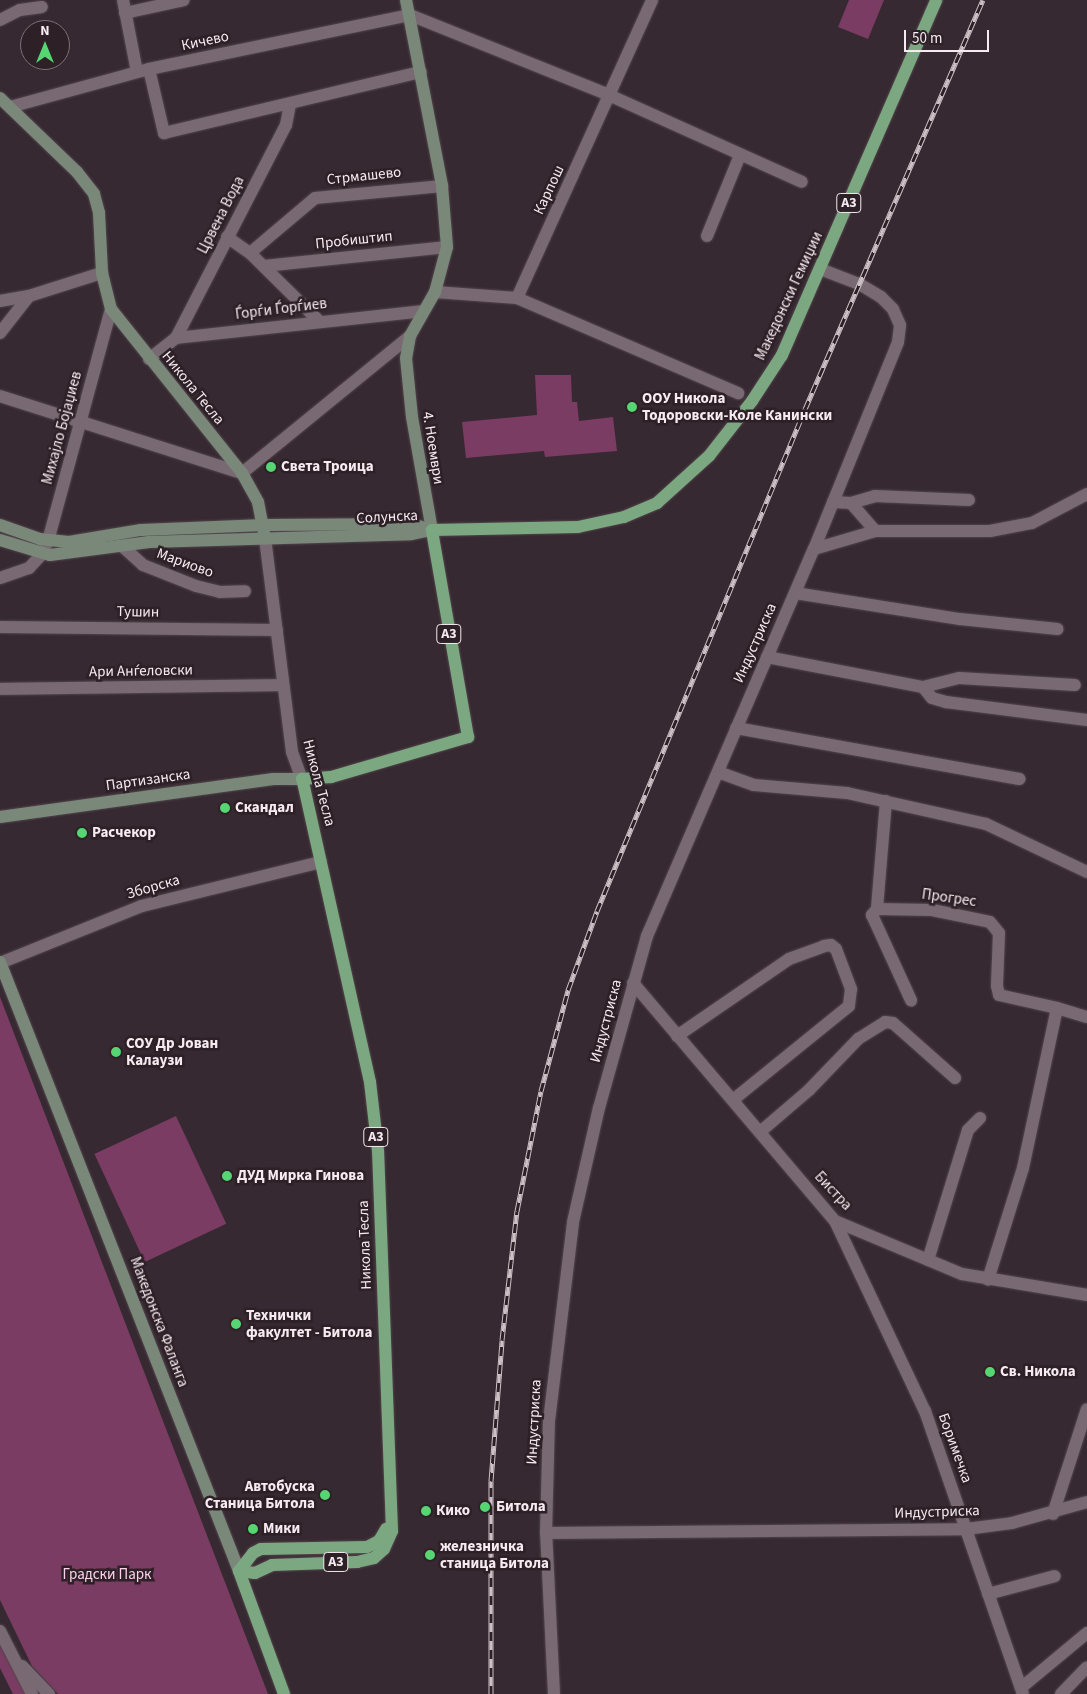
<!DOCTYPE html>
<meta charset="utf-8">
<style>
body{margin:0}
#map{position:relative;width:1087px;height:1694px;overflow:hidden;background:#372931;font-family:"Source Sans 3",sans-serif}
div>[style]{position:absolute}
[style*='--x']{left:calc(var(--x)*1px);top:calc(var(--y)*1px);width:calc(var(--w)*1px);rotate:calc(var(--a)*1deg)}
.green>*{inset:0;background:#7a3c63;transform-origin:0 0}
.roads{filter:drop-shadow(0 0 1px #52464d) drop-shadow(0 0 1px #52464d)}
.street>*{height:12px;margin:-6px;padding:0 6px;transform-origin:6px;border-radius:6px;background:#796972}
.secondary>*{height:12px;margin:-6px;padding:0 6px;transform-origin:6px;border-radius:6px;background:#7a887a}
.primary>*{height:12px;margin:-6px;padding:0 6px;transform-origin:6px;border-radius:6px;background:#7ca881}
.rail>*{height:5px;margin-top:-2.5px;transform-origin:0;background:repeating-linear-gradient(90deg,#2d2027 0 9px,#ccc1c6 0 18px);box-sizing:border-box;border-block:1px solid #ccc1c6}
.dots>*{width:14px;height:14px;translate:-50% -50%;box-sizing:border-box;border:2px solid #2d2027;border-radius:50%}
span{translate:-50% -50%;white-space:nowrap;text-align:center;line-height:1.15;-webkit-text-stroke:5px #2d2027;paint-order:stroke}
.shield-label span{padding:1px 4px;background:#2d2027;border:1px solid;border-radius:4px;-webkit-text-stroke-width:0}
.shield-label{font-size:14px;color:#f5ebf0;font-weight:700}
.street-label{font-size:15px;color:#f5ebf0}
.poi-label{font-size:15px;color:#f5ebf0;font-weight:700}
.left{translate:0 -50%;text-align:left}
.right{translate:-100% -50%;text-align:right}
.park-label{font-size:15px;color:#fed2eb}
.north{position:absolute;left:20px;top:20px;width:50px;height:50px;box-sizing:border-box;background:#2d2027;border:1px solid #7d7177;border-radius:50%;rotate:0deg;font-size:14px;font-weight:700;line-height:20px;text-align:center;color:#f5ebf0}
.north::after{content:'';display:block;margin:auto;width:18px;height:22px;background:#55d672;clip-path:polygon(50% 0,100% 100%,50% 72%,0 100%)}
.scale{position:absolute;left:904px;top:30px;width:85px;height:22px;box-sizing:border-box;border:2px solid #f5ebf0;border-top:0;padding-left:6px;font-size:15px;line-height:18px;white-space:nowrap;color:#f5ebf0;-webkit-text-stroke:4px #2d2027;paint-order:stroke}
</style>
<div id="map">
<div class="green">
<i style="clip-path:polygon(849px 0,884px 0,868px 39px,838px 27px)"></i>
<i style="clip-path:polygon(535px 375px,571px 375px,572px 402px,577px 402px,579px 421px,613px 417px,617px 451px,545px 457px,544px 451px,466px 458px,462px 422px,537px 415px)"></i>
<i style="clip-path:polygon(0 997px,123px 1317px,268px 1694px,58px 1694px,32px 1666px,0 1600px)"></i>
<i style="left:176px;top:1116px;width:119px;height:90px;rotate:65deg"></i>
<i style="clip-path:polygon(0 1642px,26px 1694px,13px 1694px,0 1668px)"></i>
</div>
<div class="roads">
<div class="street">
<i style="--x:123;--y:0;--w:73;--a:79"></i>
<i style="--x:125;--y:13;--w:60;--a:-12.4"></i>
<i style="--x:0;--y:20;--w:22;--a:-27"></i>
<i style="--x:20;--y:10;--w:22;--a:-8"></i>
<i style="--x:149;--y:69;--w:66;--a:76.8"></i>
<i style="--x:164;--y:133;--w:264;--a:-13.4"></i>
<i style="--x:10;--y:107;--w:144;--a:-15.3"></i>
<i style="--x:149;--y:69;--w:267;--a:-11.7"></i>
<i style="--x:410;--y:15;--w:217;--a:21.9"></i>
<i style="--x:611;--y:96;--w:209;--a:24.2"></i>
<i style="--x:707;--y:236;--w:87;--a:-67.8"></i>
<i style="--x:227;--y:237;--w:28;--a:35"></i>
<i style="--x:250;--y:253;--w:97;--a:44.6"></i>
<i style="--x:250;--y:253;--w:85;--a:-40.2"></i>
<i style="--x:315;--y:198;--w:128;--a:-5.4"></i>
<i style="--x:264;--y:266;--w:184;--a:-5.9"></i>
<i style="--x:435;--y:292;--w:82;--a:4.2"></i>
<i style="--x:517;--y:298;--w:241;--a:23.3"></i>
<i style="--x:517;--y:298;--w:327;--a:-65.6"></i>
<i style="--x:0;--y:301;--w:29;--a:-10"></i>
<i style="--x:29;--y:296;--w:77;--a:-17.5"></i>
<i style="--x:0;--y:333;--w:47;--a:-51.9"></i>
<i style="--x:176;--y:338;--w:240;--a:-62.7"></i>
<i style="--x:286;--y:125;--w:20;--a:-79"></i>
<i style="--x:149;--y:359;--w:34;--a:-38"></i>
<i style="--x:176;--y:338;--w:248;--a:-6.2"></i>
<i style="--x:0;--y:396;--w:254;--a:17.7"></i>
<i style="--x:242;--y:473;--w:217;--a:-39.2"></i>
<i style="--x:833;--y:502;--w:18;--a:3"></i>
<i style="--x:851;--y:503;--w:25;--a:-16"></i>
<i style="--x:875;--y:496;--w:94;--a:2.4"></i>
<i style="--x:851;--y:503;--w:37;--a:49"></i>
<i style="--x:265;--y:538;--w:216;--a:82.8"></i>
<i style="--x:292;--y:752;--w:29;--a:70"></i>
<i style="--x:122;--y:546;--w:28;--a:42"></i>
<i style="--x:143;--y:565;--w:57;--a:21.6"></i>
<i style="--x:196;--y:586;--w:25;--a:14"></i>
<i style="--x:220;--y:592;--w:25;--a:-2"></i>
<i style="--x:814;--y:549;--w:64;--a:-16.4"></i>
<i style="--x:875;--y:531;--w:115;--a:0"></i>
<i style="--x:990;--y:531;--w:43;--a:-10.8"></i>
<i style="--x:1032;--y:523;--w:62;--a:-27.8"></i>
<i style="--x:0;--y:578;--w:31;--a:-19"></i>
<i style="--x:29;--y:568;--w:19;--a:-47"></i>
<i style="--x:42;--y:554;--w:14;--a:-65"></i>
<i style="--x:48;--y:541;--w:240;--a:-74.8"></i>
<i style="--x:795;--y:593;--w:167;--a:9"></i>
<i style="--x:960;--y:619;--w:98;--a:5.9"></i>
<i style="--x:0;--y:627;--w:277;--a:0.6"></i>
<i style="--x:767;--y:657;--w:159;--a:10.9"></i>
<i style="--x:923;--y:687;--w:37;--a:-14"></i>
<i style="--x:959;--y:678;--w:116;--a:3.5"></i>
<i style="--x:923;--y:687;--w:14;--a:51"></i>
<i style="--x:932;--y:698;--w:15;--a:16"></i>
<i style="--x:946;--y:702;--w:142;--a:7.3"></i>
<i style="--x:0;--y:689;--w:283;--a:-0.8"></i>
<i style="--x:736;--y:728;--w:288;--a:10.2"></i>
<i style="--x:718;--y:772;--w:38;--a:20"></i>
<i style="--x:754;--y:785;--w:93;--a:4.9"></i>
<i style="--x:847;--y:793;--w:142;--a:12.6"></i>
<i style="--x:986;--y:824;--w:112;--a:25.4"></i>
<i style="--x:886;--y:801;--w:108;--a:94.8"></i>
<i style="--x:877;--y:909;--w:55;--a:1"></i>
<i style="--x:932;--y:910;--w:59;--a:11.7"></i>
<i style="--x:990;--y:922;--w:14;--a:51"></i>
<i style="--x:999;--y:933;--w:53;--a:92.2"></i>
<i style="--x:997;--y:986;--w:9;--a:77"></i>
<i style="--x:999;--y:995;--w:59;--a:12.6"></i>
<i style="--x:1057;--y:1008;--w:164;--a:102"></i>
<i style="--x:1023;--y:1168;--w:117;--a:107.4"></i>
<i style="--x:877;--y:909;--w:8;--a:130"></i>
<i style="--x:872;--y:915;--w:94;--a:65.4"></i>
<i style="--x:0;--y:963;--w:153;--a:-21.9"></i>
<i style="--x:142;--y:906;--w:184;--a:-13.8"></i>
<i style="--x:633;--y:983;--w:312;--a:49.7"></i>
<i style="--x:835;--y:1221;--w:138;--a:22.7"></i>
<i style="--x:962;--y:1274;--w:127;--a:9.5"></i>
<i style="--x:1057;--y:1008;--w:31;--a:17"></i>
<i style="--x:677;--y:1036;--w:136;--a:-34.5"></i>
<i style="--x:789;--y:959;--w:37;--a:-20"></i>
<i style="--x:824;--y:946;--w:7;--a:-8"></i>
<i style="--x:831;--y:945;--w:6;--a:39"></i>
<i style="--x:836;--y:949;--w:43;--a:69.4"></i>
<i style="--x:851;--y:989;--w:17;--a:97"></i>
<i style="--x:849;--y:1006;--w:148;--a:141"></i>
<i style="--x:760;--y:1132;--w:65;--a:-40.6"></i>
<i style="--x:809;--y:1090;--w:71;--a:-46.1"></i>
<i style="--x:858;--y:1039;--w:32;--a:-32"></i>
<i style="--x:885;--y:1022;--w:8;--a:7"></i>
<i style="--x:893;--y:1023;--w:83;--a:41.6"></i>
<i style="--x:835;--y:1221;--w:210;--a:64.7"></i>
<i style="--x:925;--y:1411;--w:299;--a:70.9"></i>
<i style="--x:928;--y:1260;--w:136;--a:-72.9"></i>
<i style="--x:968;--y:1130;--w:17;--a:-45"></i>
<i style="--x:1053;--y:1514;--w:110;--a:-72.1"></i>
<i style="--x:546;--y:1533;--w:420;--a:-0.5"></i>
<i style="--x:966;--y:1529;--w:46;--a:-7.4"></i>
<i style="--x:1012;--y:1523;--w:78;--a:-15.6"></i>
<i style="--x:988;--y:1594;--w:69;--a:-15"></i>
<i style="--x:0;--y:1631;--w:71;--a:63.1"></i>
<i style="--x:22;--y:1666;--w:39;--a:46"></i>
<i style="--x:1022;--y:1687;--w:85;--a:-39.7"></i>
<i style="--x:554;--y:1694;--w:161;--a:-92.8"></i>
<i style="--x:546;--y:1533;--w:112;--a:-88.5"></i>
<i style="--x:549;--y:1421;--w:200;--a:-83.1"></i>
<i style="--x:573;--y:1222;--w:117;--a:-77.2"></i>
<i style="--x:599;--y:1108;--w:179;--a:-74.4"></i>
<i style="--x:647;--y:936;--w:421;--a:-66.7"></i>
<i style="--x:814;--y:549;--w:223;--a:-67.9"></i>
<i style="--x:898;--y:342;--w:17;--a:-83"></i>
<i style="--x:900;--y:325;--w:17;--a:-114"></i>
<i style="--x:893;--y:309;--w:17;--a:-135"></i>
<i style="--x:881;--y:297;--w:26;--a:-149"></i>
<i style="--x:859;--y:284;--w:42;--a:-159"></i>
<i style="--x:1061;--y:1694;--w:37;--a:-46"></i>
</div>
<div class="secondary">
<i style="--x:406;--y:0;--w:189;--a:79"></i>
<i style="--x:442;--y:186;--w:61;--a:85.3"></i>
<i style="--x:447;--y:247;--w:47;--a:104.9"></i>
<i style="--x:435;--y:292;--w:51;--a:119.6"></i>
<i style="--x:410;--y:336;--w:22;--a:100"></i>
<i style="--x:406;--y:358;--w:59;--a:84.2"></i>
<i style="--x:412;--y:417;--w:115;--a:80"></i>
<i style="--x:0;--y:98;--w:107;--a:43.9"></i>
<i style="--x:77;--y:172;--w:28;--a:52"></i>
<i style="--x:94;--y:194;--w:20;--a:75"></i>
<i style="--x:99;--y:213;--w:60;--a:87.1"></i>
<i style="--x:102;--y:273;--w:37;--a:76"></i>
<i style="--x:111;--y:309;--w:210;--a:51.4"></i>
<i style="--x:242;--y:473;--w:33;--a:61"></i>
<i style="--x:258;--y:502;--w:37;--a:79"></i>
<i style="--x:0;--y:525;--w:42;--a:19.3"></i>
<i style="--x:40;--y:539;--w:29;--a:6"></i>
<i style="--x:69;--y:542;--w:73;--a:-9.5"></i>
<i style="--x:141;--y:530;--w:123;--a:-2.3"></i>
<i style="--x:264;--y:525;--w:148;--a:-0.4"></i>
<i style="--x:412;--y:524;--w:21;--a:17"></i>
<i style="--x:0;--y:540;--w:52;--a:16.7"></i>
<i style="--x:50;--y:555;--w:100;--a:-7.5"></i>
<i style="--x:149;--y:542;--w:262;--a:-1.7"></i>
<i style="--x:411;--y:534;--w:20;--a:-11"></i>
<i style="--x:0;--y:817;--w:276;--a:-7.9"></i>
<i style="--x:273;--y:779;--w:29;--a:0"></i>
<i style="--x:0;--y:962;--w:654;--a:68.57"></i>
</div>
<div class="primary">
<i style="--x:239;--y:1571;--w:16;--a:7"></i>
<i style="--x:255;--y:1573;--w:19;--a:-25"></i>
<i style="--x:272;--y:1565;--w:85;--a:-2"></i>
<i style="--x:357;--y:1562;--w:17;--a:-13"></i>
<i style="--x:374;--y:1558;--w:13;--a:-42"></i>
<i style="--x:384;--y:1549;--w:20;--a:-66"></i>
<i style="--x:392;--y:1531;--w:380;--a:-92.1"></i>
<i style="--x:378;--y:1151;--w:69;--a:-96.6"></i>
<i style="--x:370;--y:1082;--w:311;--a:-102.6"></i>
<i style="--x:302;--y:779;--w:29;--a:-4"></i>
<i style="--x:331;--y:777;--w:143;--a:-16.3"></i>
<i style="--x:468;--y:737;--w:210;--a:-99.9"></i>
<i style="--x:432;--y:530;--w:146;--a:-1.2"></i>
<i style="--x:578;--y:527;--w:47;--a:-12.3"></i>
<i style="--x:624;--y:517;--w:36;--a:-23"></i>
<i style="--x:657;--y:503;--w:70;--a:-42.1"></i>
<i style="--x:709;--y:456;--w:70;--a:-52"></i>
<i style="--x:752;--y:401;--w:55;--a:-56.9"></i>
<i style="--x:782;--y:355;--w:387;--a:-66.5"></i>
<i style="--x:239;--y:1571;--w:23;--a:-52"></i>
<i style="--x:253;--y:1553;--w:9;--a:-27"></i>
<i style="--x:261;--y:1549;--w:106;--a:-1.1"></i>
<i style="--x:367;--y:1547;--w:13;--a:-27"></i>
<i style="--x:379;--y:1541;--w:14;--a:-60"></i>
<i style="--x:239;--y:1571;--w:131;--a:69.9"></i>
</div>
</div>
<div class="rail">
<i style="--x:491;--y:1694;--w:213;--a:-90"></i>
<i style="--x:491;--y:1481;--w:141;--a:-85.5"></i>
<i style="--x:502;--y:1340;--w:130;--a:-83.4"></i>
<i style="--x:517;--y:1211;--w:122;--a:-78.7"></i>
<i style="--x:541;--y:1091;--w:105;--a:-75"></i>
<i style="--x:568;--y:990;--w:84;--a:-69.8"></i>
<i style="--x:597;--y:911;--w:543;--a:-67.49"></i>
<i style="--x:805;--y:409;--w:446;--a:-66.5"></i>
</div>
<div class="dots">
<i style="left:632px;top:407px;background:#55d672"></i>
<i style="left:271px;top:467px;background:#55d672"></i>
<i style="left:225px;top:808px;background:#55d672"></i>
<i style="left:82px;top:833px;background:#55d672"></i>
<i style="left:116px;top:1052px;background:#55d672"></i>
<i style="left:227px;top:1176px;background:#55d672"></i>
<i style="left:236px;top:1324px;background:#55d672"></i>
<i style="left:990px;top:1372px;background:#55d672"></i>
<i style="left:325px;top:1495px;background:#55d672"></i>
<i style="left:485px;top:1507px;background:#55d672"></i>
<i style="left:426px;top:1511px;background:#55d672"></i>
<i style="left:253px;top:1529px;background:#55d672"></i>
<i style="left:430px;top:1555px;background:#55d672"></i>
</div>
<div class="shield-label">
<span style="left:849px;top:203px">A3</span>
<span style="left:449px;top:634px">A3</span>
<span style="left:376px;top:1137px">A3</span>
<span style="left:336px;top:1562px">A3</span>
</div>
<div class="street-label">
<span style="left:205px;top:41px;rotate:-12deg">Кичево</span>
<span style="left:364px;top:176px;rotate:-6deg">Стрмашево</span>
<span style="left:549px;top:190px;rotate:-65deg">Карпош</span>
<span style="left:221px;top:215px;rotate:-63deg">Црвена Вода</span>
<span style="left:354px;top:240px;rotate:-6deg">Пробиштип</span>
<span style="left:789px;top:296px;rotate:-65deg">Македонски Гемиџии</span>
<span style="left:281px;top:309px;rotate:-7deg">Ѓорѓи Ѓорѓиев</span>
<span style="left:193px;top:388px;rotate:51deg">Никола Тесла</span>
<span style="left:62px;top:428px;rotate:-75deg">Михајло Бојаџиев</span>
<span style="left:433px;top:448px;rotate:81deg">4. Ноември</span>
<span style="left:387px;top:517px;rotate:-3deg">Солунска</span>
<span style="left:185px;top:563px;rotate:20deg">Мариово</span>
<span style="left:138px;top:612px;rotate:1deg">Тушин</span>
<span style="left:755px;top:643px;rotate:-66deg">Индустриска</span>
<span style="left:141px;top:671px;rotate:-1deg">Ари Анѓеловски</span>
<span style="left:148px;top:780px;rotate:-8deg">Партизанска</span>
<span style="left:319px;top:783px;rotate:75deg">Никола Тесла</span>
<span style="left:153px;top:887px;rotate:-16deg">Зборска</span>
<span style="left:949px;top:898px;rotate:8deg">Прогрес</span>
<span style="left:606px;top:1021px;rotate:-75deg">Индустриска</span>
<span style="left:833px;top:1191px;rotate:47deg">Бистра</span>
<span style="left:365px;top:1245px;rotate:-92deg">Никола Тесла</span>
<span style="left:159px;top:1322px;rotate:69deg">Македонска Фаланга</span>
<span style="left:534px;top:1422px;rotate:-87deg">Индустриска</span>
<span style="left:955px;top:1448px;rotate:70deg">Боримечка</span>
<span style="left:937px;top:1512px;rotate:-2deg">Индустриска</span>
</div>
<div class="poi-label">
<span class="left" style="left:642px;top:407px">ООУ Никола<br>Тодоровски-Коле Канински</span>
<span class="left" style="left:281px;top:467px">Света Троица</span>
<span class="left" style="left:235px;top:808px">Скандал</span>
<span class="left" style="left:92px;top:833px">Расчекор</span>
<span class="left" style="left:126px;top:1052px">СОУ Др Јован<br>Калаузи</span>
<span class="left" style="left:237px;top:1176px">ДУД Мирка Гинова</span>
<span class="left" style="left:246px;top:1324px">Технички<br>факултет - Битола</span>
<span class="left" style="left:1000px;top:1372px">Св. Никола</span>
<span class="right" style="left:315px;top:1495px">Автобуска<br>Станица Битола</span>
<span class="left" style="left:496px;top:1507px">Битола</span>
<span class="left" style="left:436px;top:1511px">Кико</span>
<span class="left" style="left:263px;top:1529px">Мики</span>
<span class="left" style="left:440px;top:1555px">железничка<br>станица Битола</span>
</div>
<div class="park-label">
<span style="left:107px;top:1575px">Градски Парк</span>
</div>
<div class="north">N</div>
<div class="scale">50 m</div>
</div>
